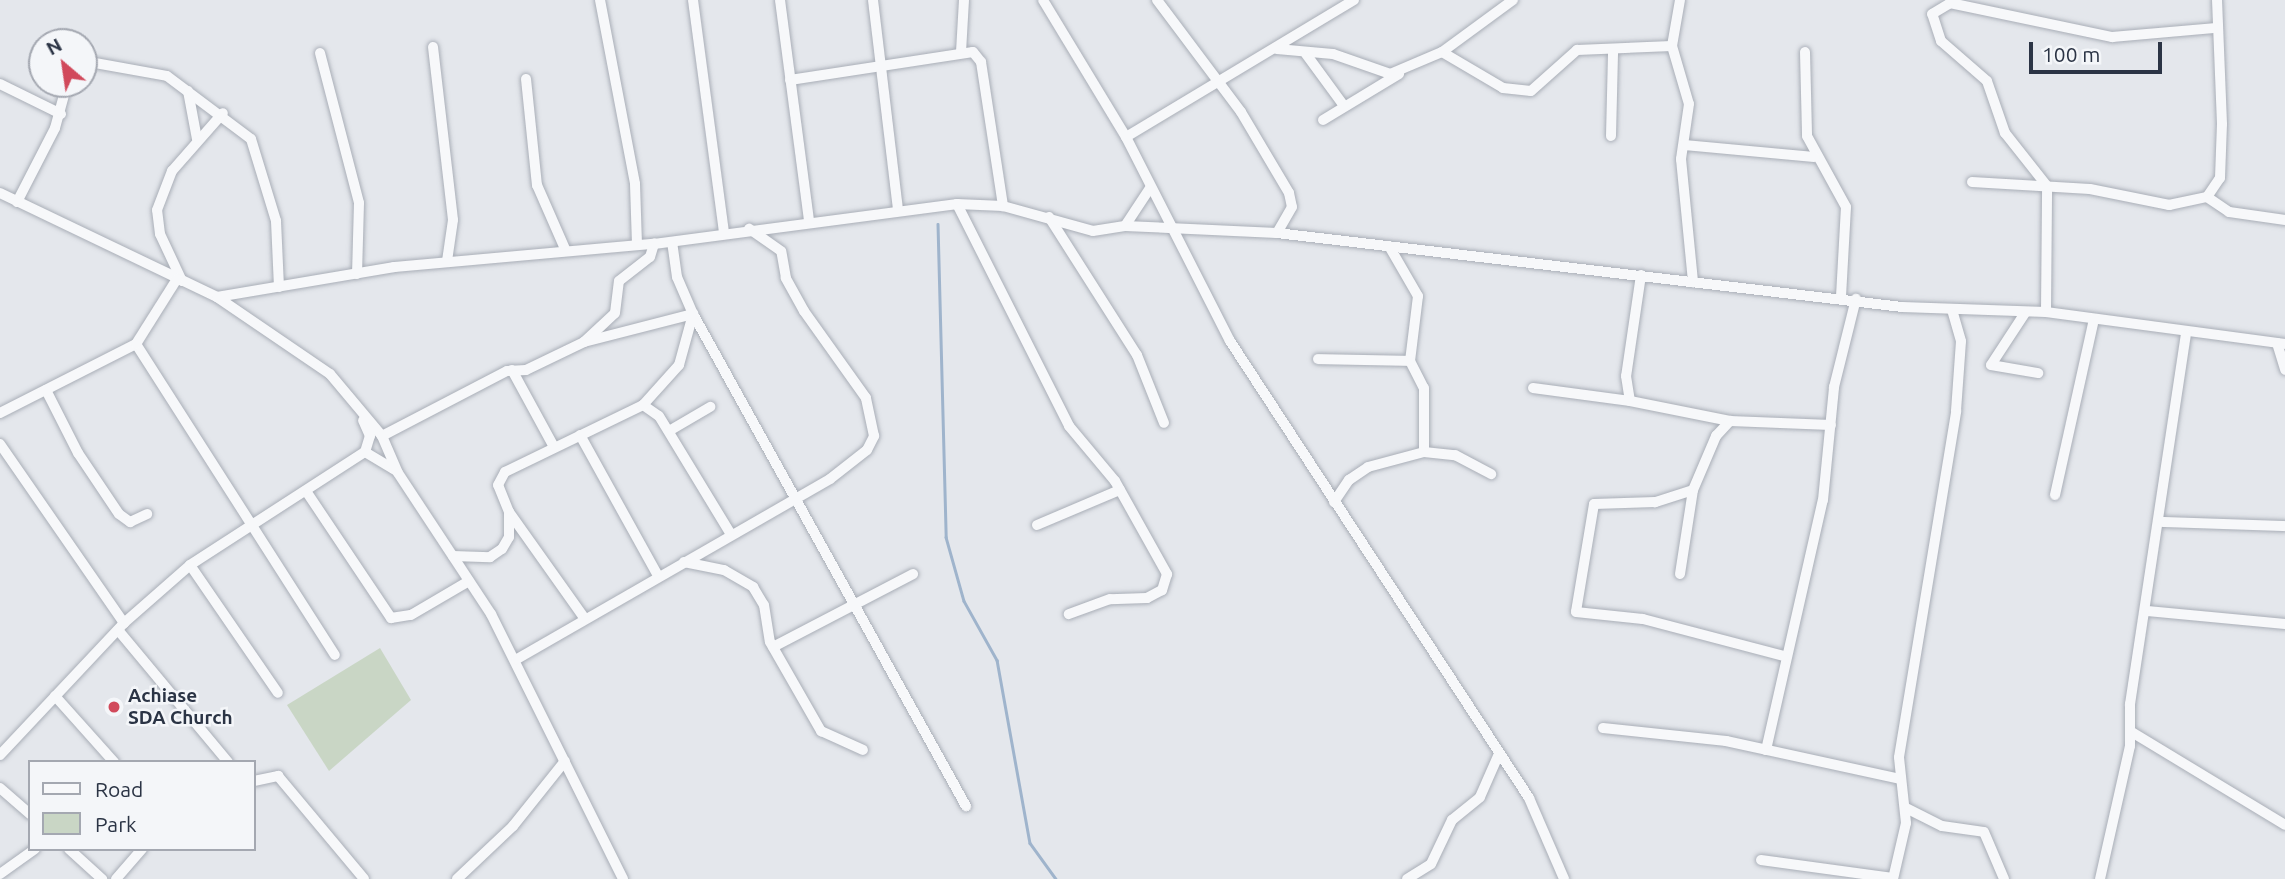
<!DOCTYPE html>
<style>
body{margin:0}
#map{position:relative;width:2285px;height:879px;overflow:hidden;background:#e4e7ec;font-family:Ubuntu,sans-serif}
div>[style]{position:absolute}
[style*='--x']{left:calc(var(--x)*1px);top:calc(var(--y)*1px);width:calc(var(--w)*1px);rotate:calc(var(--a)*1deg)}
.green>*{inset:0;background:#c9d6c5}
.stream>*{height:2.5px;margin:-1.25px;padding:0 1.25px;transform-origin:1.25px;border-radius:1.25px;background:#9fb4cc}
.roads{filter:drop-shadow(0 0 2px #a9aeb7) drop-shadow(0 0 2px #a9aeb7)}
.minor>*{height:10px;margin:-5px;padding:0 5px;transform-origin:5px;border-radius:5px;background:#f7f8fa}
.dots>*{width:19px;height:19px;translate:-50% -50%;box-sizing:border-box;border:4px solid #f4f6f9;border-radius:50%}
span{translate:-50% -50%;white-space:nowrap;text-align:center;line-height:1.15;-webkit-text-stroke:5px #f4f6f9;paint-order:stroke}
.poi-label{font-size:19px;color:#2b3445;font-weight:700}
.left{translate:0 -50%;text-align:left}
.legend{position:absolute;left:28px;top:760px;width:228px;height:91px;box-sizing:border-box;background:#f4f6f9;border:2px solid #a4a8b1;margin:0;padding:9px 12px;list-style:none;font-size:21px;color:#2b3445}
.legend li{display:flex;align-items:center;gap:14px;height:35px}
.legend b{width:35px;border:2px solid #a4a8b1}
.north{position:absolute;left:28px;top:28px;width:70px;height:70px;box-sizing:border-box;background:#f4f6f9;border:2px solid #a4a8b1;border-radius:50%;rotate:331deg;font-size:19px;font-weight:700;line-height:28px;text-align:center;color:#2b3445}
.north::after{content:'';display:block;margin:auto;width:24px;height:32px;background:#d1495b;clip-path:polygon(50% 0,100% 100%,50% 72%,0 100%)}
.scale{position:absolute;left:2029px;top:42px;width:133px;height:32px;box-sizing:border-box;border:4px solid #2b3445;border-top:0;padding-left:9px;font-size:21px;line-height:24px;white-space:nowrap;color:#2b3445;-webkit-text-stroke:5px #f4f6f9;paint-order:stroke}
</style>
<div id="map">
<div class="green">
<i style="clip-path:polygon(380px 648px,411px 700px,329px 771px,287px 705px)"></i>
</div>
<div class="stream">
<i style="--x:938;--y:224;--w:313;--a:88.5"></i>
<i style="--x:946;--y:537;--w:66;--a:74.3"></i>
<i style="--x:964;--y:601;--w:68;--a:60.8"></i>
<i style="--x:997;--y:660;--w:186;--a:79.8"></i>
<i style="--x:1030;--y:843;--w:44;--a:54.2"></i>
</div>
<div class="roads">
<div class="minor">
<i style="--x:600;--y:0;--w:187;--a:79.2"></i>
<i style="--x:635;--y:184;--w:61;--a:88.1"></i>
<i style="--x:693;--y:0;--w:235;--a:82.4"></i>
<i style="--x:780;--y:0;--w:223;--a:82.5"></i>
<i style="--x:873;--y:0;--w:210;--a:83.2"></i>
<i style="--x:1043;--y:0;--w:160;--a:58.8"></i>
<i style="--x:1126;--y:137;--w:229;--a:63"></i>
<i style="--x:1230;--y:341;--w:546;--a:56.8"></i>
<i style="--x:1529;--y:798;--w:88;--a:66.6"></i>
<i style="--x:1157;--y:0;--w:140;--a:53.1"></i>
<i style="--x:1241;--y:112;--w:94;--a:59.3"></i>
<i style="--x:1289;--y:193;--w:14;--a:78"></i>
<i style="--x:1292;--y:207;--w:30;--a:120"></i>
<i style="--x:1680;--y:0;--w:47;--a:99.9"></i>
<i style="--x:1672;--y:46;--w:60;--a:73.7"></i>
<i style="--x:1689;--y:104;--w:56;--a:98.3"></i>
<i style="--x:1681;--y:159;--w:124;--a:84.4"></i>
<i style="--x:433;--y:47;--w:174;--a:83.4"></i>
<i style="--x:453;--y:220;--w:41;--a:98.3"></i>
<i style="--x:1277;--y:49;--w:56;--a:5.1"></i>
<i style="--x:1333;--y:54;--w:60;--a:19.3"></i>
<i style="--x:1390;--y:74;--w:56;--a:-22.9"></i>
<i style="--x:1442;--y:52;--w:71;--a:30.5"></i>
<i style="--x:1503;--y:88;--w:28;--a:6"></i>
<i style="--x:1531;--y:91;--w:62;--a:-41.7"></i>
<i style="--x:1577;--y:50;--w:95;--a:-2.4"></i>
<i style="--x:961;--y:52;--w:52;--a:-86.7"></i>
<i style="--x:1442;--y:52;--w:88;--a:-36.2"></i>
<i style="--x:1805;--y:52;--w:84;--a:88.6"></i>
<i style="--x:1807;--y:136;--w:81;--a:61.2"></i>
<i style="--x:1846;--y:207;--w:90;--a:93.2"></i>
<i style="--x:320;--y:53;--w:155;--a:75.4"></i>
<i style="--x:359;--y:203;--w:71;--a:91.6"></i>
<i style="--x:1306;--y:54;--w:64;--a:53.8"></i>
<i style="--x:84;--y:61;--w:84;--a:10.2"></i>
<i style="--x:167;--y:76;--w:105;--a:36.9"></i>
<i style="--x:251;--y:139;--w:86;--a:73"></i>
<i style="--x:276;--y:221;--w:66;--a:87.4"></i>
<i style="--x:526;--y:79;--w:107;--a:84.1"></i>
<i style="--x:537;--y:185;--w:72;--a:66.3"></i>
<i style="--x:790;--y:80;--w:185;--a:-8.7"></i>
<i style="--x:973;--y:52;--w:13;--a:51"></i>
<i style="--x:981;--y:62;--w:146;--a:81.3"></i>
<i style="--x:0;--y:84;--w:68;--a:26.2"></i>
<i style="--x:188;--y:91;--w:49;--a:79.4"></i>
<i style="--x:1323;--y:120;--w:89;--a:-31.2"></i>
<i style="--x:1611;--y:136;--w:84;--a:-88.6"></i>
<i style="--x:1126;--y:137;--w:266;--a:-31"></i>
<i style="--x:1684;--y:145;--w:131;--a:5.3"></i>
<i style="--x:1972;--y:182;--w:118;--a:3.4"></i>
<i style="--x:2090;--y:189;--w:81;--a:11.4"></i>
<i style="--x:2169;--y:205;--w:39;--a:-12"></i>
<i style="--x:2207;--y:197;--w:23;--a:-56"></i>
<i style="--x:2220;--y:178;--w:54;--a:-87.9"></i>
<i style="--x:2222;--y:124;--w:124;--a:-92.3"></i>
<i style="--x:0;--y:193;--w:241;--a:25.6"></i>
<i style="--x:217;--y:297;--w:137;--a:34.3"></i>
<i style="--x:330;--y:374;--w:81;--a:50"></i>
<i style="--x:382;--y:436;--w:40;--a:66.6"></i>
<i style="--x:398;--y:473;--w:169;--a:56.6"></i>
<i style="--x:491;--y:614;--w:296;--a:63.5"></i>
<i style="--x:2207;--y:197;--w:27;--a:34"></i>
<i style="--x:2229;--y:212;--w:57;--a:8.1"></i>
<i style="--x:17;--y:202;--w:83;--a:-62.8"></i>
<i style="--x:55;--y:128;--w:46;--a:-74.7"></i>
<i style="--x:957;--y:204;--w:249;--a:63.2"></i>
<i style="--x:1069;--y:426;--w:72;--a:50.1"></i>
<i style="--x:1115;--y:481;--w:107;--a:60.8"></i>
<i style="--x:1167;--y:574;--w:17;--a:107"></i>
<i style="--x:1162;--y:590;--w:17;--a:152"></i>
<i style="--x:1147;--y:598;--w:37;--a:178"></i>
<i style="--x:1110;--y:599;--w:44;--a:159.9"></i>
<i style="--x:1049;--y:217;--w:164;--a:57.5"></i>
<i style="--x:1137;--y:355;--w:73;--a:68.3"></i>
<i style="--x:1125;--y:226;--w:45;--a:-56.7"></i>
<i style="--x:1389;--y:246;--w:58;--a:59.9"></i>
<i style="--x:1418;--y:296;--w:65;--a:97"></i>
<i style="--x:1410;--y:361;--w:30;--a:63"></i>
<i style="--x:1424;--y:388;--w:64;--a:90"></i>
<i style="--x:1641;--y:275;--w:102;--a:98.4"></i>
<i style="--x:1626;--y:376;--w:25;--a:81"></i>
<i style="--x:1630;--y:401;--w:102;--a:11.3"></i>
<i style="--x:1730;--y:421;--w:101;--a:2.3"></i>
<i style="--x:182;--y:281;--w:52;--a:-115.1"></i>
<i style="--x:160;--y:234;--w:24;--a:-97"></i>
<i style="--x:157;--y:210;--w:42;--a:-69"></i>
<i style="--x:172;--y:171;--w:77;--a:-48.7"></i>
<i style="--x:217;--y:297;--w:180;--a:-9.6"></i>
<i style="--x:394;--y:267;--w:261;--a:-5.1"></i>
<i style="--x:654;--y:244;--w:306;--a:-7.5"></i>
<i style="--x:957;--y:204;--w:46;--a:2.5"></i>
<i style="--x:1003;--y:206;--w:93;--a:15.5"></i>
<i style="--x:1093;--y:231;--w:32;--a:-9"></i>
<i style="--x:1125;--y:226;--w:152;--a:2.6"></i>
<i style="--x:1277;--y:233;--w:629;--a:6.75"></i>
<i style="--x:1902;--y:307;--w:144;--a:2"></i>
<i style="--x:2046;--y:312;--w:241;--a:7.6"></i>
<i style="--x:2046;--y:312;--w:126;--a:-89.5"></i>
<i style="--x:2047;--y:186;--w:68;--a:-128.4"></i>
<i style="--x:2005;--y:133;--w:55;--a:-109.1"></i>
<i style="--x:1987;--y:81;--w:61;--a:-139"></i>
<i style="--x:1941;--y:41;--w:28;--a:-108"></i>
<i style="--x:1932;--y:14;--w:21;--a:-31"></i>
<i style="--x:1950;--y:3;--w:166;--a:11.9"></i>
<i style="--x:2112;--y:37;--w:102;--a:-5"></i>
<i style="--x:2025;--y:313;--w:62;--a:123.2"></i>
<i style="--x:1991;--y:365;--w:48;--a:9.7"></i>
<i style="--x:584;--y:342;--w:113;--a:-14.4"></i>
<i style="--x:693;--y:314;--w:563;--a:60.98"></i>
<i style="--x:2277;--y:343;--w:28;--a:73"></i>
<i style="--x:136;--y:344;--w:369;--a:57.4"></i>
<i style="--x:1318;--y:359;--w:92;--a:1.2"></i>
<i style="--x:512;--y:370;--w:88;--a:61.4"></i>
<i style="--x:1533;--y:388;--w:98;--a:7.6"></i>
<i style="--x:46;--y:390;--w:71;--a:63.1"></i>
<i style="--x:78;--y:453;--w:73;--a:56.1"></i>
<i style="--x:119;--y:514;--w:14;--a:36"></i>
<i style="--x:130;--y:522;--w:19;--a:-25"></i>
<i style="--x:643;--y:405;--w:19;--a:35"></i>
<i style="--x:659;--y:416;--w:137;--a:58.7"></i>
<i style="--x:0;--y:413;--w:153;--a:-26.9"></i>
<i style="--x:136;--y:344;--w:77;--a:-57.8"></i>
<i style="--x:669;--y:431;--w:48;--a:-30.3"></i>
<i style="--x:580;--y:435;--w:161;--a:61"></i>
<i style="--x:382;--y:436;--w:141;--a:-27.5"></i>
<i style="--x:507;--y:371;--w:19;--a:-3"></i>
<i style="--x:526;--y:370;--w:64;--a:-25.8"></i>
<i style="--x:584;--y:342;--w:42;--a:-43.1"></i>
<i style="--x:615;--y:313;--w:32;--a:-83"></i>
<i style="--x:619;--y:281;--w:39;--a:-38"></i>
<i style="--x:650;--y:257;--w:14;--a:-73"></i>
<i style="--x:0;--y:444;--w:218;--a:55.3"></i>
<i style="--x:365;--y:452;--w:35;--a:31"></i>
<i style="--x:1693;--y:490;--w:40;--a:162"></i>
<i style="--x:1655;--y:502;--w:61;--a:178.1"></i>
<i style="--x:1594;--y:504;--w:109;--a:99.5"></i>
<i style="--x:1576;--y:612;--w:67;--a:6"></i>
<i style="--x:1643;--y:619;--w:146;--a:14.7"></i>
<i style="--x:306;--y:491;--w:153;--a:56.2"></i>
<i style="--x:391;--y:618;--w:20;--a:-9"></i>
<i style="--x:411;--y:615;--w:67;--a:-30.4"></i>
<i style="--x:2055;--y:495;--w:180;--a:-77.5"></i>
<i style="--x:1334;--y:502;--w:27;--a:-56"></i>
<i style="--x:1349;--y:480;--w:23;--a:-34"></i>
<i style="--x:1368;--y:467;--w:58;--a:-15"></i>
<i style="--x:1424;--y:452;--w:31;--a:6"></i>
<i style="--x:1455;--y:455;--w:41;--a:27.8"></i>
<i style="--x:2162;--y:522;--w:123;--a:1.9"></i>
<i style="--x:1037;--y:525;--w:90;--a:-22.9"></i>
<i style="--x:453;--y:556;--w:37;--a:2"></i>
<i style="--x:490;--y:557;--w:14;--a:-34"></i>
<i style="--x:502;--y:549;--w:14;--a:-60"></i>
<i style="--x:509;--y:537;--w:25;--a:-90"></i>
<i style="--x:684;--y:562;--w:41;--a:11.3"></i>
<i style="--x:724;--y:570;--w:34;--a:30"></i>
<i style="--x:753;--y:587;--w:21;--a:59"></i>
<i style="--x:764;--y:605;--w:37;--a:81"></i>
<i style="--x:770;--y:642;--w:103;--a:60.2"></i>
<i style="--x:821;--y:731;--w:46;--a:24.3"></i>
<i style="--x:190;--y:565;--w:155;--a:55.5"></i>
<i style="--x:1680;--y:574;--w:85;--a:-81.2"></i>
<i style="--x:1693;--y:490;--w:59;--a:-66.9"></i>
<i style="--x:1716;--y:436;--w:21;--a:-47"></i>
<i style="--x:2147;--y:611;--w:139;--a:5.4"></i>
<i style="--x:585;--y:619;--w:131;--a:-125.4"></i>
<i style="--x:509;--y:512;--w:29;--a:-112"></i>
<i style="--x:498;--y:485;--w:15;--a:-62"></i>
<i style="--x:505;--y:472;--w:153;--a:-25.9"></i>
<i style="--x:643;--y:405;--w:54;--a:-48"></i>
<i style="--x:679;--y:365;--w:53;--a:-74.6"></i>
<i style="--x:693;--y:314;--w:40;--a:-113.4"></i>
<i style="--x:677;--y:277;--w:35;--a:-98"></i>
<i style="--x:118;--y:630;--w:172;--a:50.2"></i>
<i style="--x:773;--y:647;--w:158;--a:-27.5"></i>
<i style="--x:517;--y:659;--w:361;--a:-29.9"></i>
<i style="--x:830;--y:479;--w:47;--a:-38.1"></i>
<i style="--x:867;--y:450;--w:16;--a:-63"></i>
<i style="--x:874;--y:436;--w:39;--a:-102"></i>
<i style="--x:866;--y:398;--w:107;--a:-125.5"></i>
<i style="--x:804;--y:311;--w:38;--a:-119"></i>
<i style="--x:786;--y:278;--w:27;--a:-100"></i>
<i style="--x:781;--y:251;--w:39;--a:-145"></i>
<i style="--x:55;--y:696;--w:89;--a:48.2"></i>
<i style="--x:1603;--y:728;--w:124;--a:6"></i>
<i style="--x:1726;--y:741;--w:179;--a:12.3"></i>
<i style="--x:2130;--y:731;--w:181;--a:31.2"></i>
<i style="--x:1766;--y:750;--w:256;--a:-77.2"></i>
<i style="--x:1823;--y:500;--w:114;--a:-84.4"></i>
<i style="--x:1834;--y:387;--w:91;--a:-76"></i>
<i style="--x:0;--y:755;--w:181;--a:-46.8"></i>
<i style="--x:124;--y:623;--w:88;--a:-41.3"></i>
<i style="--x:190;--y:565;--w:208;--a:-32.9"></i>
<i style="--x:365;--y:452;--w:17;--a:-73"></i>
<i style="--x:370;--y:436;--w:17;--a:-114"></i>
<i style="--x:254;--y:781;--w:25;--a:-12"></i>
<i style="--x:278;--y:776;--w:134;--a:50.1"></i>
<i style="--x:0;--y:788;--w:40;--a:41"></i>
<i style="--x:1906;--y:808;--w:40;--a:26.6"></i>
<i style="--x:1942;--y:826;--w:42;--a:8.1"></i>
<i style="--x:1984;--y:832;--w:51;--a:66.9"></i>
<i style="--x:69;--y:849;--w:45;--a:42.3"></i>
<i style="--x:1761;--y:860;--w:133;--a:7.8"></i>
<i style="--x:0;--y:874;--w:43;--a:-35.5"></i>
<i style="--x:116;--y:879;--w:40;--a:-49"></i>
<i style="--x:457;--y:879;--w:77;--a:-43.4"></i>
<i style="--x:513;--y:826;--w:83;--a:-51.3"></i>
<i style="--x:1407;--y:879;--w:28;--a:-32"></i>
<i style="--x:1431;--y:864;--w:49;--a:-64.5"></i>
<i style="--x:1452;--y:820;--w:36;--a:-39"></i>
<i style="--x:1480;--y:797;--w:45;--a:-66.3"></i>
<i style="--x:1893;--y:879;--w:57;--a:-76.9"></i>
<i style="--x:1906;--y:823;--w:66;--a:-96.1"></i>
<i style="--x:1899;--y:757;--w:351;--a:-80.6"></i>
<i style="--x:1956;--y:411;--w:70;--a:-85.9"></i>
<i style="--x:1961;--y:341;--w:33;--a:-106"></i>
<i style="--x:2100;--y:879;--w:136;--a:-77.3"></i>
<i style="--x:2130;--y:746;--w:42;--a:-90"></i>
<i style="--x:2130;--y:704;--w:374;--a:-81.4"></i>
</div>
</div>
<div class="dots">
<i style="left:114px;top:707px;background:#d1495b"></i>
</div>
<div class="poi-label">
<span class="left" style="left:128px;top:707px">Achiase<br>SDA Church</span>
</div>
<ul class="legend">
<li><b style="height:9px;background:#f7f8fa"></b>Road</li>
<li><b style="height:19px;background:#c9d6c5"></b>Park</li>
</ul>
<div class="north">N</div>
<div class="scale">100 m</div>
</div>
